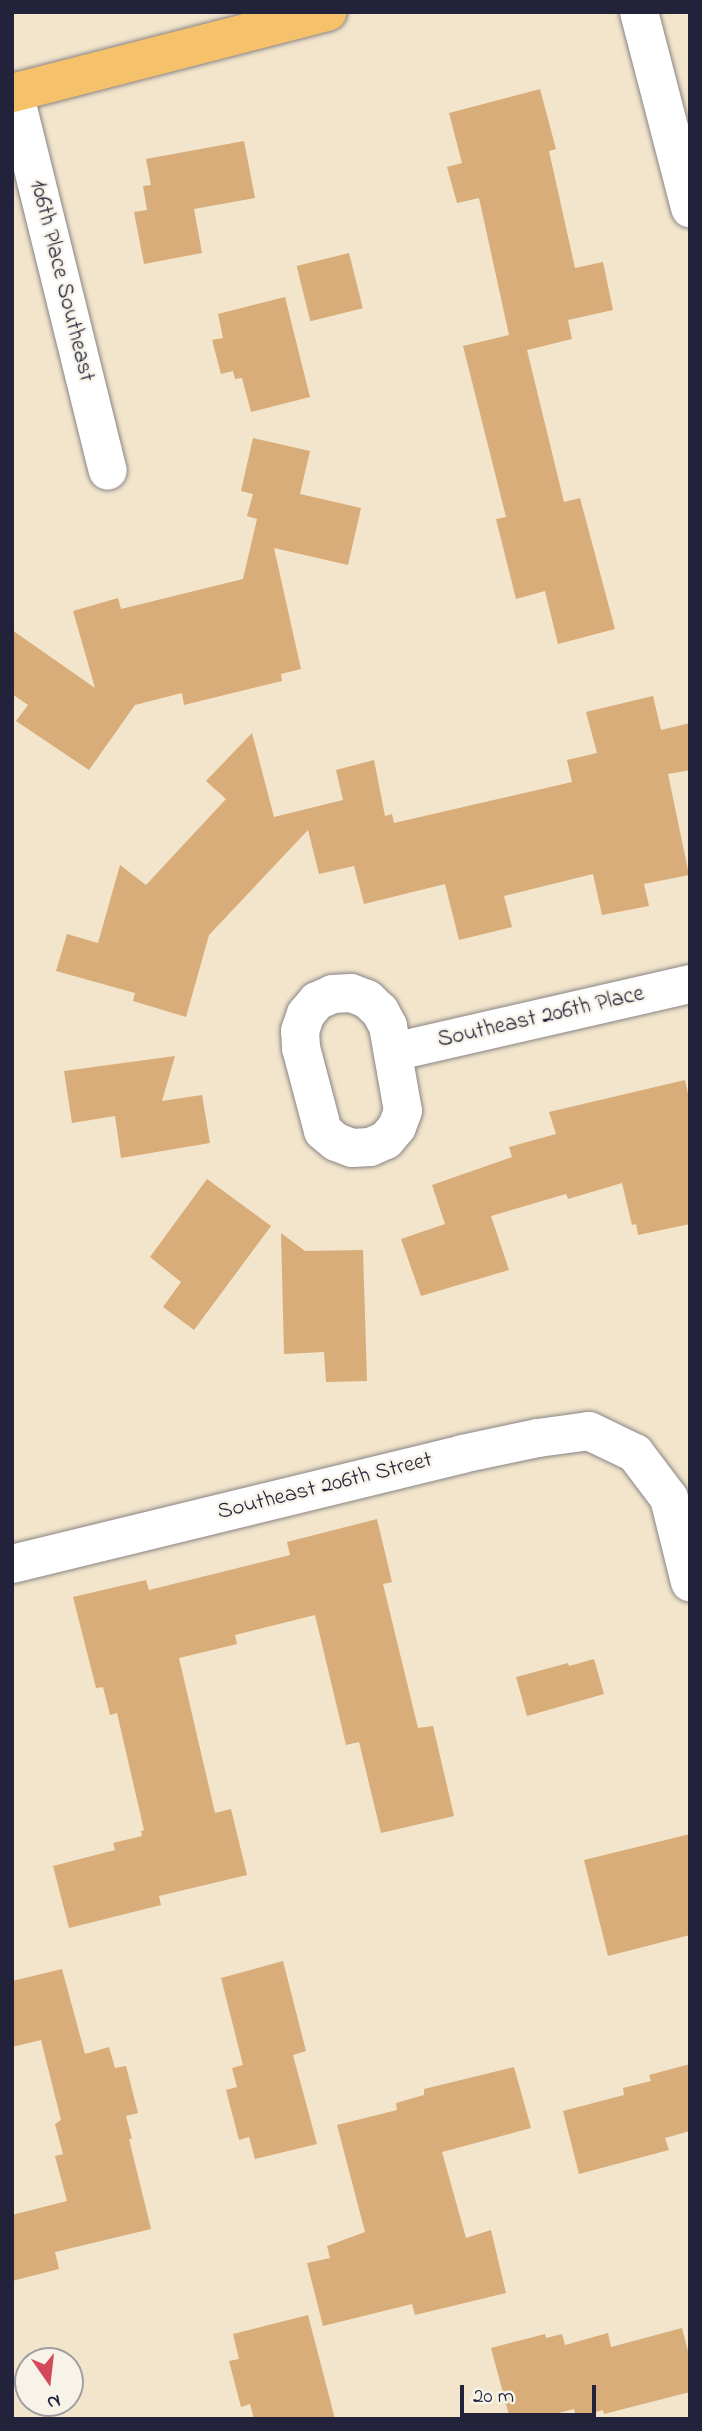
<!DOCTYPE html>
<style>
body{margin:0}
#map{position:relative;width:702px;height:2431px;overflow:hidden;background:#f2e5cc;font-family:"Indie Flower",sans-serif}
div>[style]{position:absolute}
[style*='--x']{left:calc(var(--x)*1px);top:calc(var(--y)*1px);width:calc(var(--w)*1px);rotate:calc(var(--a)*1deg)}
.building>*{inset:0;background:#d8ad79;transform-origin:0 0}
.roads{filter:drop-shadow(0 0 2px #8a8484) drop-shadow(0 0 2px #8a8484)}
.minor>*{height:38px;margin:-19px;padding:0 19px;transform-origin:19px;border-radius:19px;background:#fff}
.primary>*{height:38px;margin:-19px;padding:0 19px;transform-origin:19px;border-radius:19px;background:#f5c16b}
span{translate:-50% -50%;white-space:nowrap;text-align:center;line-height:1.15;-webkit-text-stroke:5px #f7f3e8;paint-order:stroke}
.street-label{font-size:23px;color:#22223b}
.frame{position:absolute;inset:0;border:14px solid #22223b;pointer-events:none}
.north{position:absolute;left:14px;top:2347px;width:70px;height:70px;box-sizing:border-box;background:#f7f3e8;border:2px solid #a29fa3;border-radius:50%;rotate:166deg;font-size:19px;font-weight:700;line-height:28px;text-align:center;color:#22223b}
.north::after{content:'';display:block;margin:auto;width:24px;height:32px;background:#d1495b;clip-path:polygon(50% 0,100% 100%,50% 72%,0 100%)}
.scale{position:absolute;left:460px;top:2385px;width:136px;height:32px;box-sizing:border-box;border:4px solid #22223b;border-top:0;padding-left:9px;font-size:21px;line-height:24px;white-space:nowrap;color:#22223b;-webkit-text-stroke:5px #f7f3e8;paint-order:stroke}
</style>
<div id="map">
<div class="building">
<i style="clip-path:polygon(540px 89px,556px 149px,549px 151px,575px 268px,603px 262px,613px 310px,568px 320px,572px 339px,527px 350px,564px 502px,580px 498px,615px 629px,558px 644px,545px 591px,516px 599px,496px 519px,506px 517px,463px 346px,509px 335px,479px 198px,457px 203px,447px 167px,462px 163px,449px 113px)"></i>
<i style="clip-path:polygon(244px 141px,255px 198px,194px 209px,202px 253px,144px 264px,134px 212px,147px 210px,143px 186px,151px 185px,146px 159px)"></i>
<i style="left:349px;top:253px;width:57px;height:54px;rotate:76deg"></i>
<i style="clip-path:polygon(285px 297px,310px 397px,251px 412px,242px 378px,235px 379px,233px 371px,221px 374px,212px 340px,223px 338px,218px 314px)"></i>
<i style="clip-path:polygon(253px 438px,310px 451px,300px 494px,361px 508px,348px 565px,274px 548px,301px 669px,281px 674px,282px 681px,184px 705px,182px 693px,135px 705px,89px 770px,16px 721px,28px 705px,12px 694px,12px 630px,95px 688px,73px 611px,118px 598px,121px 609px,243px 579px,257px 519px,247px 516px,253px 494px,241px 491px)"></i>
<i style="clip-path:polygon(653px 696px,661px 730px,690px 723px,690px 770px,668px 774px,689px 875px,644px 884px,649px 906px,602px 915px,593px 874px,504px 896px,512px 927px,459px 940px,445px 884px,364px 904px,354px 866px,319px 874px,308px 830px,209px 935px,186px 1017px,133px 1001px,135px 993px,56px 971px,67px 934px,98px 943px,120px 865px,146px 885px,226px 799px,206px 781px,252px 733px,274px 817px,343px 800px,336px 770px,374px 760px,385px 816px,392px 814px,394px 823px,572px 782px,567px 760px,597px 753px,586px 712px)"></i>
<i style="clip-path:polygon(175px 1056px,162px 1101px,202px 1095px,210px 1143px,121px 1158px,115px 1116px,72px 1123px,64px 1071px)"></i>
<i style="clip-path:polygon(685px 1080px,690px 1103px,690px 1224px,638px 1235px,636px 1224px,632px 1225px,622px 1183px,568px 1199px,566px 1194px,491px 1216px,509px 1270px,421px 1296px,401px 1239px,445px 1224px,432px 1185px,512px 1157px,509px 1147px,556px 1134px,549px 1112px)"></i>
<i style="clip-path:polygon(207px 1179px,271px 1226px,194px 1330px,163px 1307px,181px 1282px,150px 1257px)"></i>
<i style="clip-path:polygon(281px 1233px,305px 1251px,363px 1250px,367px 1381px,326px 1382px,324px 1352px,284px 1354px)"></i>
<i style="clip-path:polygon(377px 1519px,392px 1582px,383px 1584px,418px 1728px,433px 1726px,454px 1816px,381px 1833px,359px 1742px,346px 1745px,315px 1615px,235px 1635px,237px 1644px,179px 1658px,215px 1813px,231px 1809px,247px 1875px,159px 1896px,161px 1905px,69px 1928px,53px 1866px,115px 1850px,113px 1843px,142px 1836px,141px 1831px,144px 1830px,117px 1713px,110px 1715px,103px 1687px,96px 1688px,73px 1597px,146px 1580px,149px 1590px,290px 1555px,287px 1542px)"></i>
<i style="clip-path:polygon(594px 1659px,604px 1694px,527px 1716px,516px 1677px,568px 1663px,569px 1666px)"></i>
<i style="clip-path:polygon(690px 1834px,690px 1935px,608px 1956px,584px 1860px)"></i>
<i style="clip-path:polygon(283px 1961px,306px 2051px,293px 2055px,317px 2144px,255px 2159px,249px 2137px,239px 2140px,226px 2090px,237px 2087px,232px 2068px,243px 2065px,221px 1978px)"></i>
<i style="clip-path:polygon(62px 1969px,85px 2054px,109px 2047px,115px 2068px,126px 2066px,138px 2113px,126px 2116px,132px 2139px,129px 2139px,151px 2229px,55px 2252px,59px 2269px,12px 2281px,12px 2215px,67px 2201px,55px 2156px,63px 2154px,55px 2124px,61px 2120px,41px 2040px,12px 2047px,12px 1981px)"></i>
<i style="clip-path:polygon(690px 2064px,690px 2131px,665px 2138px,669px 2150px,579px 2174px,563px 2111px,624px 2095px,623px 2088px,651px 2081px,649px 2075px)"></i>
<i style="clip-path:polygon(514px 2067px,531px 2128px,442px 2152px,466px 2238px,491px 2230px,506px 2293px,415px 2315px,412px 2304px,323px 2326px,307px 2263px,330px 2258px,327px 2246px,365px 2232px,337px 2125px,397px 2110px,396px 2103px,424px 2095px,424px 2089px)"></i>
<i style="clip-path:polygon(308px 2315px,335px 2419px,254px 2419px,250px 2404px,241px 2407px,229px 2361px,239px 2359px,233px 2334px)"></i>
<i style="clip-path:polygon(682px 2328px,690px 2359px,690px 2392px,604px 2414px,603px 2410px,576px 2417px,574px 2409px,536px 2419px,510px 2419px,491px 2348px,545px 2334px,546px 2338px,562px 2334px,565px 2345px,608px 2333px,611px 2347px)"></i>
</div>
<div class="roads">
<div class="minor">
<i style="--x:639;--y:12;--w:203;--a:75.4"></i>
<i style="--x:14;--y:92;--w:390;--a:76.1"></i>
<i style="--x:351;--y:993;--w:17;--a:21"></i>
<i style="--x:367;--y:999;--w:18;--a:43"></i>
<i style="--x:380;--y:1011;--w:17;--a:62"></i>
<i style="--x:388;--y:1026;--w:86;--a:80"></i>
<i style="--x:403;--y:1111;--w:17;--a:111"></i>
<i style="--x:397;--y:1127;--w:17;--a:130"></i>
<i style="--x:386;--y:1140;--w:17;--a:156"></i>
<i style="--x:370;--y:1147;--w:18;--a:177"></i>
<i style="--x:352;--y:1148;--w:17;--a:-159"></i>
<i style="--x:336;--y:1142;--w:17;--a:-140"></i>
<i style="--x:323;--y:1131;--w:86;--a:-104.8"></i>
<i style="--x:301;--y:1048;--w:17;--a:-93"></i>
<i style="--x:300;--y:1031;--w:18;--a:-71"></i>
<i style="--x:306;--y:1014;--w:17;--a:-50"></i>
<i style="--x:317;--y:1001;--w:17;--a:-24"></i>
<i style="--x:333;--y:994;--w:18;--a:-3"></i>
<i style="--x:393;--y:1052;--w:305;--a:-12.9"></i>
<i style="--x:12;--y:1564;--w:463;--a:-13.7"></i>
<i style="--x:462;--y:1454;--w:78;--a:-11.9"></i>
<i style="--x:538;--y:1438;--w:51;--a:-7.8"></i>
<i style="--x:589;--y:1431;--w:51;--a:25.6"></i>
<i style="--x:635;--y:1453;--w:56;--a:52.9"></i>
<i style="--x:669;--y:1498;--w:87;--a:76"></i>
</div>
<div class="primary">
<i style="--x:12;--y:93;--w:326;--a:-14.4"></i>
</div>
</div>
<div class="street-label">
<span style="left:61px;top:281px;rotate:76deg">106th Place Southeast</span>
<span style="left:541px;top:1018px;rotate:-13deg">Southeast 206th Place</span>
<span style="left:325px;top:1487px;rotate:-14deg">Southeast 206th Street</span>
</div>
<div class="frame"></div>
<div class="north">N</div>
<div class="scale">20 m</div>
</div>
